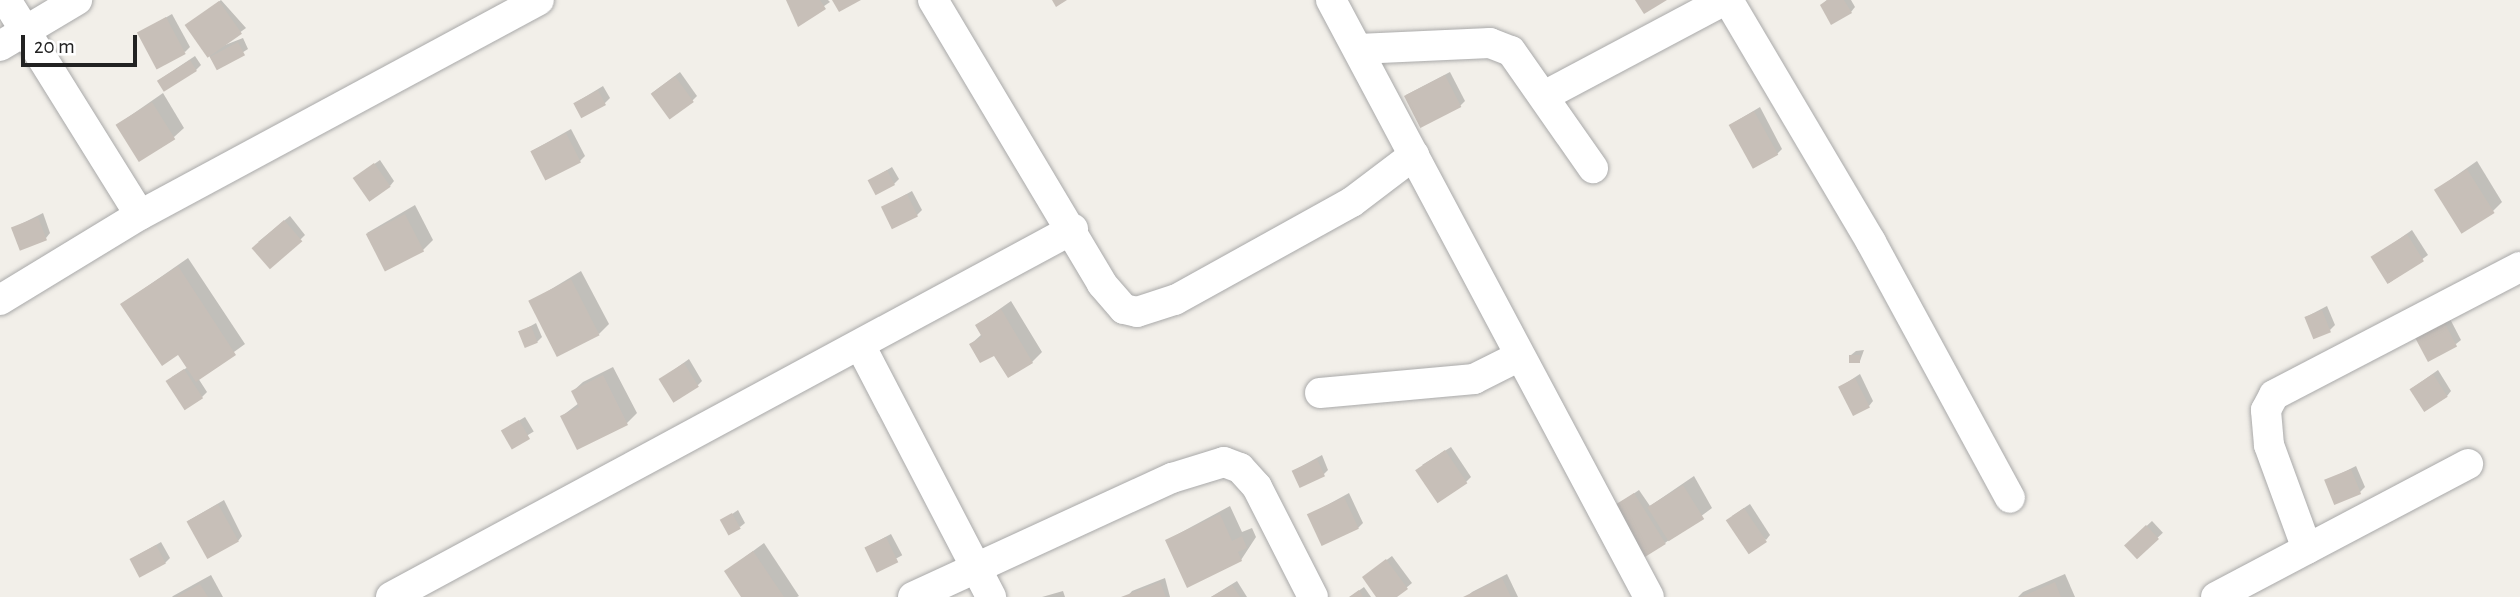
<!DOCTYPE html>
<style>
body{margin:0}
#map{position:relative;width:2520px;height:597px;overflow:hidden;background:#f2efe9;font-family:"Alegreya Sans",sans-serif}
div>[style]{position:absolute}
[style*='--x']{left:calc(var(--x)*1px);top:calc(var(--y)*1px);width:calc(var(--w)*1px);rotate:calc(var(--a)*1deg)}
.shadow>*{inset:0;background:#0003;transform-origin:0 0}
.building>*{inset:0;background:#c7bfb8;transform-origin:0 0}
.roads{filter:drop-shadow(0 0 2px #a9a9a9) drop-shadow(0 0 2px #a9a9a9)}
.street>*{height:30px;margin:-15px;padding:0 15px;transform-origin:15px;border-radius:15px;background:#fff}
span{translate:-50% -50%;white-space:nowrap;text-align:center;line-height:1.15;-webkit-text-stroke:6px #fff;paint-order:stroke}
.scale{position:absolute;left:21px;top:35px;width:116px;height:32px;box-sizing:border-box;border:4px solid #222;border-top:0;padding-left:9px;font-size:21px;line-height:24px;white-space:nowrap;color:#222;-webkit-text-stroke:5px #fff;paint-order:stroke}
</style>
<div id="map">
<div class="shadow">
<i style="clip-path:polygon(221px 0,246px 28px,220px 47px,243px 38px,248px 49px,218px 68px,187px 26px)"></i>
<i style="clip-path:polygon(787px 0,828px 0,830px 2px,798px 24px)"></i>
<i style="clip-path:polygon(1827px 0,1851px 0,1855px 7px,1851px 12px,1822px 5px)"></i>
<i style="clip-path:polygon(172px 14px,190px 47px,185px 52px,139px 33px)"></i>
<i style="clip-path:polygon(195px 56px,201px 65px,196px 70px,159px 80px)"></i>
<i style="clip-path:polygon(680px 72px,697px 96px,692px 101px,652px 93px)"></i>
<i style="clip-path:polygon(1450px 72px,1465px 101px,1460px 106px,1406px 95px)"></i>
<i style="clip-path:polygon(603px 86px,610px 98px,605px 103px,575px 103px)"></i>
<i style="clip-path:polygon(163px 93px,184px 128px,174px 137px,117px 125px)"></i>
<i style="clip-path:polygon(1760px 107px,1782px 149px,1777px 154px,1730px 125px)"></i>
<i style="clip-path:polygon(571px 129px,585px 156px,580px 161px,532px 151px)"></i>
<i style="clip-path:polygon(380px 160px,394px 181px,390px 186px,360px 174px)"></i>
<i style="clip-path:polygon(2477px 161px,2502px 202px,2492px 212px,2437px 189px)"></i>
<i style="clip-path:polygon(892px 167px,899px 179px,894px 184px,869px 181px)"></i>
<i style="clip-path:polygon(912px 191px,922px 210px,917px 215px,883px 207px)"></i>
<i style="clip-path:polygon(415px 205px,433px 240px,423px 250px,367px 233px)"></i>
<i style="clip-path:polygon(43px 213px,50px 233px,46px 238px,13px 228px)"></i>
<i style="clip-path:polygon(290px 216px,305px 235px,301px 239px,258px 242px)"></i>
<i style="clip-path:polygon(2412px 230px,2428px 255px,2389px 283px,2378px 254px)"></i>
<i style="clip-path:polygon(188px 258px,245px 344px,198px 378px,207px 392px,202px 397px,172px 377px,188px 367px,179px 353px,122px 304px)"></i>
<i style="clip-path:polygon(581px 271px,609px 324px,599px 334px,530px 302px)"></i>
<i style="clip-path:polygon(1011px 301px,1042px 352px,1032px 362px,971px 344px,982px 334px,977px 325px)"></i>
<i style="clip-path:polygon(2327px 306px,2335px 325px,2330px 330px,2306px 317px)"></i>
<i style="clip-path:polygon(2449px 317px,2461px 340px,2456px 344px,2417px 337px)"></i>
<i style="clip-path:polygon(536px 323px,542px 337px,537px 342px,520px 332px)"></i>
<i style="clip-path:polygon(1864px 350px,1860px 361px,1851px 355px,1856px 351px)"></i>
<i style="clip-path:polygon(689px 359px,702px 381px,698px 385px,661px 379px)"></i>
<i style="clip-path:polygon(613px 367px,637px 413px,627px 423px,562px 416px,579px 403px,573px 391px,583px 382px)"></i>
<i style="clip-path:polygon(2438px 370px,2451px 391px,2447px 396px,2411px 389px)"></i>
<i style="clip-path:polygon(1860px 374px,1873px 401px,1869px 406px,1840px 387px)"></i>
<i style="left:525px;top:417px;width:17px;height:26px;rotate:59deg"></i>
<i style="clip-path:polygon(1451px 447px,1471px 477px,1466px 482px,1422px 465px)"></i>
<i style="clip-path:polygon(1322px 455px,1328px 470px,1324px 474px,1293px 471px)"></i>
<i style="clip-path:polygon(2356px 466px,2365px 487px,2360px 492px,2326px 481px)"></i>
<i style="clip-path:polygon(1694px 476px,1712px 508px,1665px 543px,1614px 507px,1639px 490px,1650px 506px)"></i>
<i style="clip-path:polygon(1349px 493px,1363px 523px,1358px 528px,1309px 515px)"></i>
<i style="clip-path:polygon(224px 500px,242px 536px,238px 541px,188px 521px)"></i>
<i style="clip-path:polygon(1750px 504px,1770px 535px,1766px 540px,1732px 516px)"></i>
<i style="clip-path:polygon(1230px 506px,1242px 532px,1252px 528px,1256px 537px,1241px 560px,1167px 540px)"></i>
<i style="clip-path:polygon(738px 510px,745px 523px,740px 527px,722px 521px)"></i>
<i style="left:2152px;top:521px;width:16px;height:35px;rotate:47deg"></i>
<i style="left:891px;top:534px;width:24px;height:28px;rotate:62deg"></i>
<i style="clip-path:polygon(161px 542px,170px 558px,165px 563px,131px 559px)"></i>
<i style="clip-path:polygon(764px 543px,799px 596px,797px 597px,744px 597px,726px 571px)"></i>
<i style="clip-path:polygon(1392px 556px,1412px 583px,1395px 597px,1378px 597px,1369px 573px)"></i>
<i style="clip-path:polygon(1507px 574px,1518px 597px,1467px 597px,1472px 592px)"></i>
<i style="clip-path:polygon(2065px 574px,2075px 597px,2018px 597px,2023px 592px)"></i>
<i style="clip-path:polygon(211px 575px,223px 597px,172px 597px,173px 596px)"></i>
<i style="clip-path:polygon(1165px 578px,1170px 597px,1127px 597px,1132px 591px)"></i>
<i style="clip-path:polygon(1237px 581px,1247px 597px,1210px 597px,1211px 597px)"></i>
<i style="clip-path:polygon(1364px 587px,1371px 597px,1350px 597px)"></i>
<i style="clip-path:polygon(1063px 591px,1065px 597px,1042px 597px)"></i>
</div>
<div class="building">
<i style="clip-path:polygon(786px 0,820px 0,826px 9px,798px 27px)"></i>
<i style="clip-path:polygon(832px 0,861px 0,839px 12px)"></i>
<i style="clip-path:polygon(1052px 0,1067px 0,1056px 7px)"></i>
<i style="clip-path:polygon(1635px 0,1667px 0,1644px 14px)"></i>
<i style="clip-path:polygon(1827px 0,1844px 0,1852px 13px,1831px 25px,1820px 5px)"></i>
<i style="left:219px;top:1px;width:40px;height:42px;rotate:55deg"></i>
<i style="left:166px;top:17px;width:42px;height:33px;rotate:62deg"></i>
<i style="left:238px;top:42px;width:15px;height:32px;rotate:62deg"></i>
<i style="left:190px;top:60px;width:13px;height:39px;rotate:58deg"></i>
<i style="left:1445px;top:75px;width:36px;height:46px;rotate:63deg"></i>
<i style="left:675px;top:76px;width:32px;height:30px;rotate:54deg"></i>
<i style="left:598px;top:90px;width:17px;height:28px;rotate:62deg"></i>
<i style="left:152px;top:102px;width:44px;height:43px;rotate:58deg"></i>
<i style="left:1754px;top:111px;width:50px;height:29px;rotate:61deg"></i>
<i style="left:566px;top:133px;width:33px;height:40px;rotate:63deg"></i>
<i style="left:374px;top:163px;width:29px;height:26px;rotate:55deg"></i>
<i style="left:2467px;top:169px;width:52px;height:39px;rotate:58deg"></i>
<i style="left:887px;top:170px;width:17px;height:22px;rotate:62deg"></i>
<i style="left:907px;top:194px;width:25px;height:29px;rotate:64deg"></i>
<i style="left:405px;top:214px;width:42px;height:44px;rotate:63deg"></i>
<i style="left:38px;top:217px;width:25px;height:29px;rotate:69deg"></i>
<i style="left:284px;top:220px;width:28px;height:43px;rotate:49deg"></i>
<i style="left:2407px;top:234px;width:32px;height:43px;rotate:58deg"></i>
<i style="clip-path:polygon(178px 266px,236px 355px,196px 382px,178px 355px,162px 366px,120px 304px)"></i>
<i style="left:571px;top:279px;width:63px;height:48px;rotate:63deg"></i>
<i style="clip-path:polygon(1001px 309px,1033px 363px,1008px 378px,994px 356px,980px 363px,969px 344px,982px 337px,975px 325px)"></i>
<i style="left:2322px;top:310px;width:24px;height:19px;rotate:68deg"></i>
<i style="left:2443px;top:320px;width:30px;height:33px;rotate:62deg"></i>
<i style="left:531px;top:326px;width:18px;height:14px;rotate:68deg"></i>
<i style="left:1849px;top:355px;width:11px;height:8px"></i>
<i style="left:684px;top:363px;width:28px;height:30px;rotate:58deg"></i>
<i style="left:184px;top:369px;width:35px;height:22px;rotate:57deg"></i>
<i style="left:2433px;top:374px;width:27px;height:28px;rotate:57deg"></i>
<i style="clip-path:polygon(603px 375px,628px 425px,577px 450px,560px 416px,579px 407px,571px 391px)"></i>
<i style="left:1855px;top:378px;width:33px;height:19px;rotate:63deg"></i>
<i style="left:519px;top:420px;width:22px;height:21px;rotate:60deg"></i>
<i style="left:1445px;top:450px;width:40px;height:36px;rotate:56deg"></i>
<i style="left:1317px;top:459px;width:19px;height:28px;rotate:65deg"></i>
<i style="left:2351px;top:469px;width:27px;height:29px;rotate:68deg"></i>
<i style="left:1683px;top:485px;width:40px;height:42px;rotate:58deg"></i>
<i style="left:1634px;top:493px;width:60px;height:26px;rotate:58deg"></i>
<i style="left:1344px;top:497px;width:35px;height:41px;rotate:65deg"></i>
<i style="left:218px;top:504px;width:43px;height:36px;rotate:61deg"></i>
<i style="left:1744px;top:508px;width:41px;height:22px;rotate:56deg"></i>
<i style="left:732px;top:513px;width:18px;height:14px;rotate:61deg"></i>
<i style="clip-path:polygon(1220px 514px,1232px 541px,1242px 536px,1247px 548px,1238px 552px,1242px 561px,1187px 588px,1165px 540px)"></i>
<i style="left:2146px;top:525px;width:19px;height:30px;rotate:47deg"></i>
<i style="left:886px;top:537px;width:28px;height:24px;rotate:64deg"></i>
<i style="left:156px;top:545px;width:21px;height:30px;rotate:62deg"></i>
<i style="clip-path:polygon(753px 551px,784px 597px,741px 597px,724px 571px)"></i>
<i style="clip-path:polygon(1386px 559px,1408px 589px,1397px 597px,1376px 597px,1362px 577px)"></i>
<i style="clip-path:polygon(1502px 578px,1511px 597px,1463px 597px)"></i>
<i style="clip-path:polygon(1160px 582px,1166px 597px,1121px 597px)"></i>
<i style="clip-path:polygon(2055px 582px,2061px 597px,2021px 597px)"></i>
<i style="clip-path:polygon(200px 584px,208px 597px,176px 597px)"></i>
<i style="clip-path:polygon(1232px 585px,1240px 597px,1211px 597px)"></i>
<i style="clip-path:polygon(1359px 590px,1363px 597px,1349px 597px)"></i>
</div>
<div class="roads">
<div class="street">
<i style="--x:6;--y:0;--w:253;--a:58.1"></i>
<i style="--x:933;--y:0;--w:330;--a:59.2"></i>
<i style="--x:1102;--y:284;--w:33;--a:49"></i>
<i style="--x:1124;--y:309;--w:13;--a:13"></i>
<i style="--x:1137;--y:312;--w:40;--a:-18"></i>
<i style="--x:1175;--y:300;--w:202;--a:-29"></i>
<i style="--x:1352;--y:202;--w:78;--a:-37.2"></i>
<i style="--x:1331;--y:0;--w:676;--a:61.96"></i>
<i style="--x:1728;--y:0;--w:281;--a:59.4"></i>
<i style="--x:1871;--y:242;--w:291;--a:61.5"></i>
<i style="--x:0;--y:46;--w:90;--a:-30.9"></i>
<i style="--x:1358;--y:49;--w:132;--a:-2.6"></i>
<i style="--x:1490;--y:43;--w:22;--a:21"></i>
<i style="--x:1511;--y:51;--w:143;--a:55"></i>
<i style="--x:1546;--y:95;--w:203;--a:-28"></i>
<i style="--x:0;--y:300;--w:164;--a:-31.3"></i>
<i style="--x:140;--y:215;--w:453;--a:-28.3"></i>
<i style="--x:860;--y:345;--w:284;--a:62.5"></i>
<i style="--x:1320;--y:393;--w:155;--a:-5.2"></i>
<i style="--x:1474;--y:379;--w:51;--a:-26.6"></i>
<i style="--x:2307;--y:549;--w:111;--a:-110.1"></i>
<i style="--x:2269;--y:445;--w:35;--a:-95"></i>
<i style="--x:2266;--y:410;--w:17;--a:-62"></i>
<i style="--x:2274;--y:395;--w:277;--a:-27.5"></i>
<i style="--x:391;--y:597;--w:775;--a:-28.35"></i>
<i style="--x:913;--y:597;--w:285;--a:-24.7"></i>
<i style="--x:1172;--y:478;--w:54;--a:-17.1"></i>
<i style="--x:1224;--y:462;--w:17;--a:21"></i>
<i style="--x:1240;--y:468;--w:25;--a:48"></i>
<i style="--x:1257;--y:487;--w:123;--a:63"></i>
<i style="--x:2216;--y:597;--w:285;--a:-27.8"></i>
</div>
</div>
<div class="scale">20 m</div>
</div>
